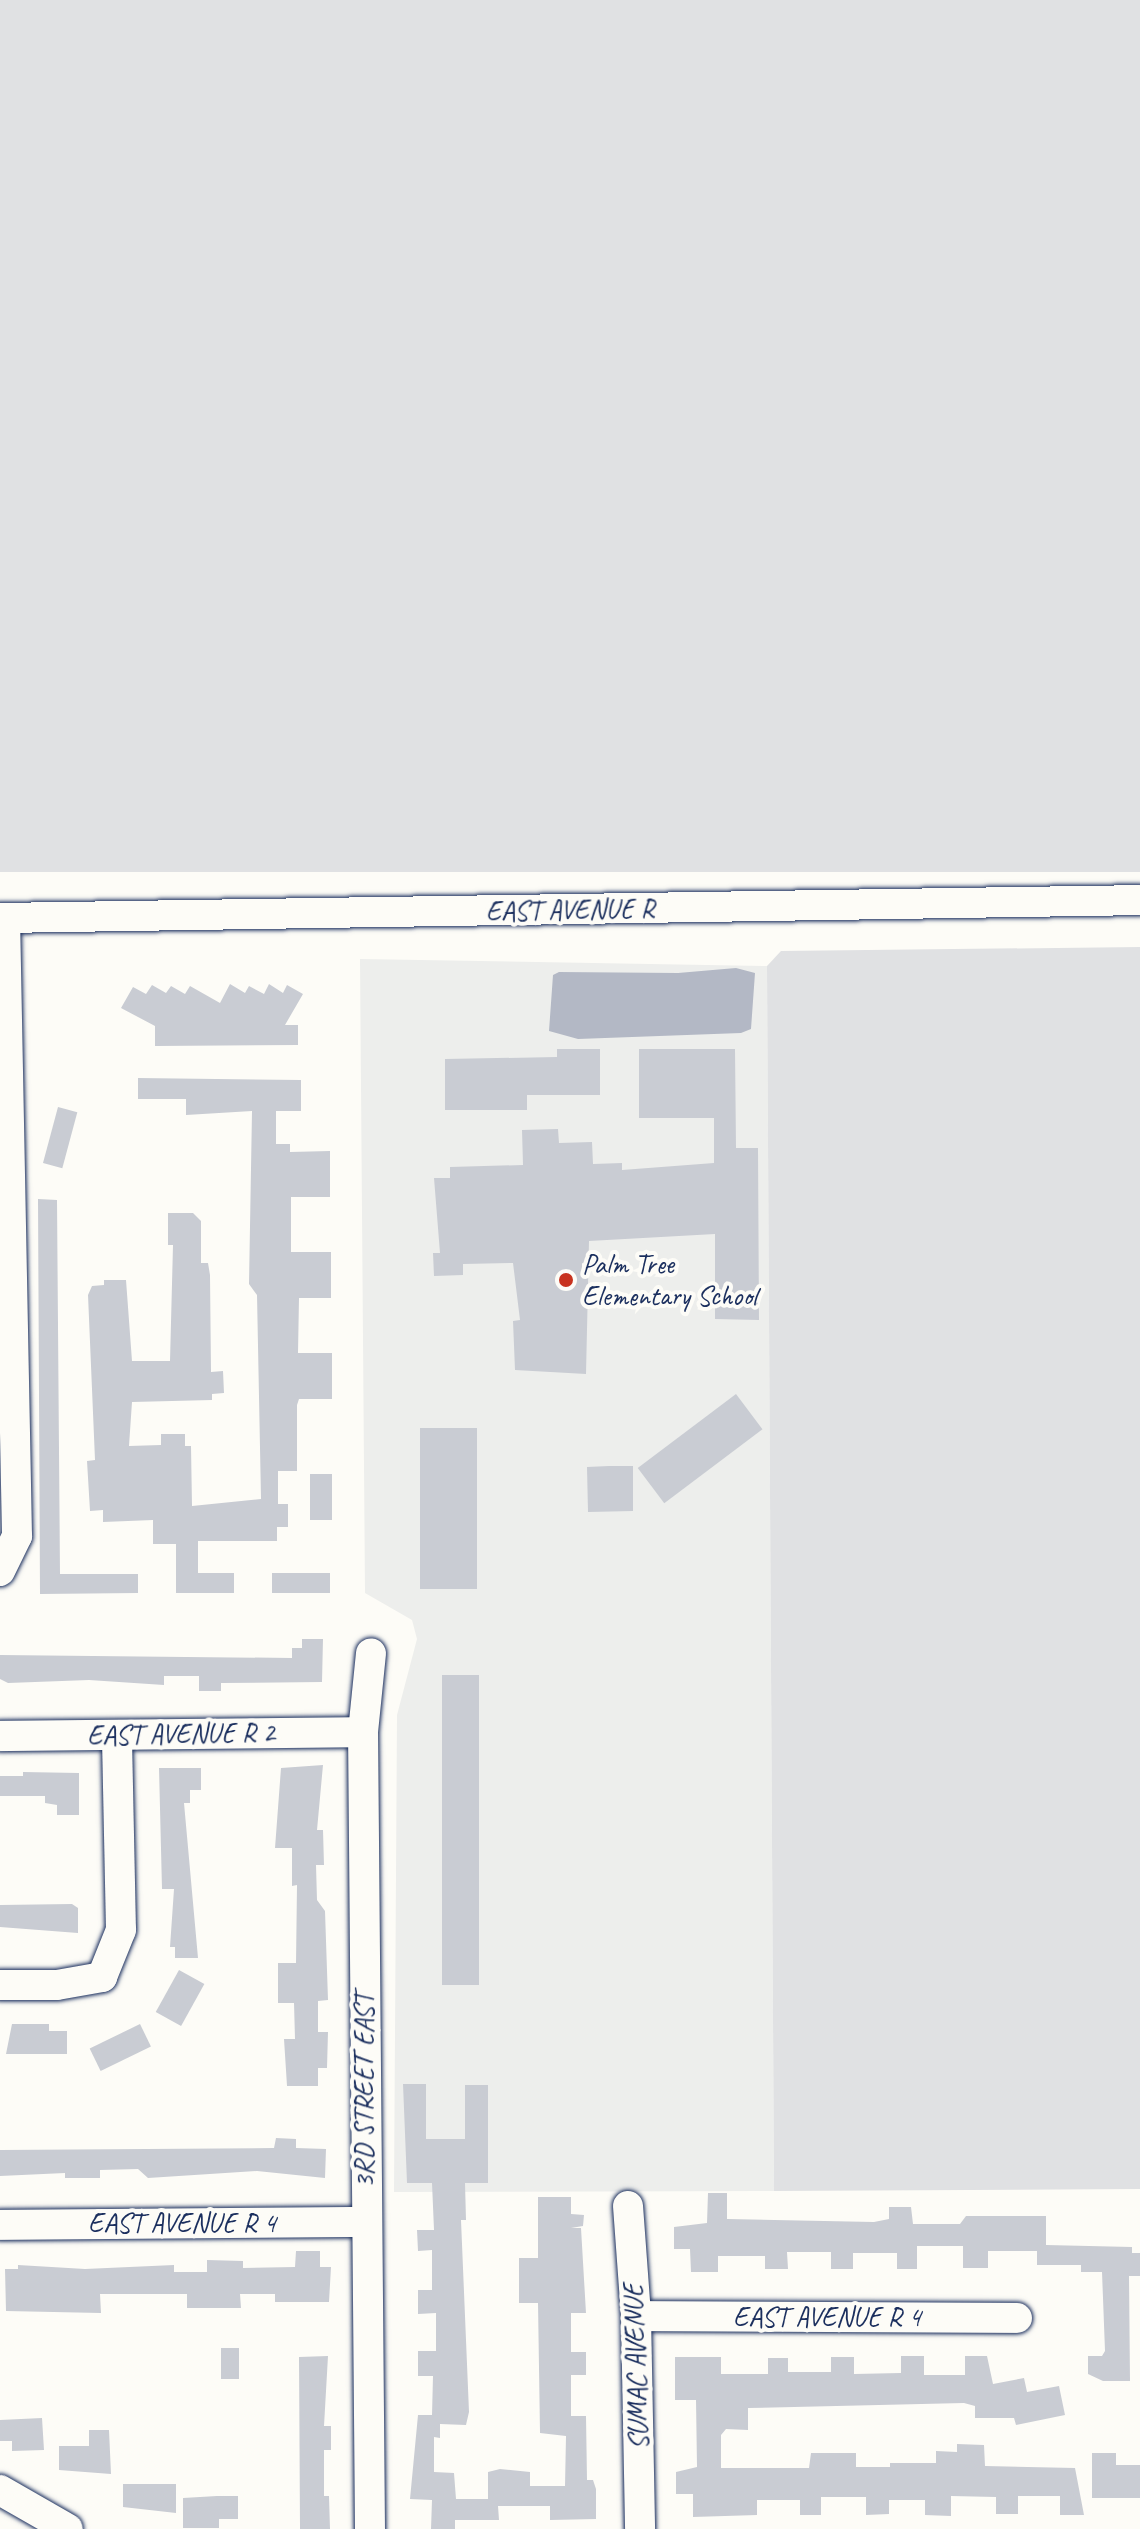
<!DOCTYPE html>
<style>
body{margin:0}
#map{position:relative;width:1140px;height:2529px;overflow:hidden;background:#fdfcf7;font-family:Caveat,sans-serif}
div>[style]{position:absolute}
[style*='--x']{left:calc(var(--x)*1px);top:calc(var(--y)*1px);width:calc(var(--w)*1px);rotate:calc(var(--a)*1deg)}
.built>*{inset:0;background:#edeeec}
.green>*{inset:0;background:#e0e1e3;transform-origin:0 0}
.water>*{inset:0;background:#b3b8c5}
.building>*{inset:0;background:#c9ccd3;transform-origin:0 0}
.roads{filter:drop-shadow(0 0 2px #1b2f5e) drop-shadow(0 0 2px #1b2f5e)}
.minor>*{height:30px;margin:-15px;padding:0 15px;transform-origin:15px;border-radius:15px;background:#fdfcf7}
.dots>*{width:22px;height:22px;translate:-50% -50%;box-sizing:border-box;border:4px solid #fdfcf7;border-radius:50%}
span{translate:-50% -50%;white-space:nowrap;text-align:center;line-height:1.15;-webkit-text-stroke:8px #fdfcf7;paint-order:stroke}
.street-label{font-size:28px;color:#1b2f5e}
.poi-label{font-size:28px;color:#1b2f5e}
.left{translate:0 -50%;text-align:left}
</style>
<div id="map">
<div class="built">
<i style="clip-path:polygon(360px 959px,767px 966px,774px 2191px,394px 2192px,397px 1715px,417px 1639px,412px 1620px,365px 1593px)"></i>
</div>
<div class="green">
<i style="left:0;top:0;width:1140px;height:872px"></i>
<i style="clip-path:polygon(1140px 947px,1140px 2189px,774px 2191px,767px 966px,781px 951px)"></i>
</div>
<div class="water">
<i style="clip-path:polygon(736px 968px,755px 973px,751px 1029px,741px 1033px,578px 1039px,549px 1031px,553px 975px,559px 972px,678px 973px)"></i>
</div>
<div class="building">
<i style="clip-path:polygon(230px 984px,245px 993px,249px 986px,264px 994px,269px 984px,283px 993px,287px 985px,303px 994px,285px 1025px,298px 1025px,298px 1045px,155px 1046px,155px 1026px,121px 1008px,133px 987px,146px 994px,152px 985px,166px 993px,171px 986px,185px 994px,190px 986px,220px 1003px)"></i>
<i style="clip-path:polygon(557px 1049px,600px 1049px,600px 1095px,527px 1095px,527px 1110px,445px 1110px,445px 1059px,557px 1057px)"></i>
<i style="clip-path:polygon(639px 1049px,735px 1049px,736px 1148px,758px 1148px,759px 1320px,715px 1319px,715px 1234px,589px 1241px,586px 1374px,515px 1370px,513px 1321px,520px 1320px,513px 1263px,463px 1264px,463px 1275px,434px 1276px,433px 1253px,440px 1253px,434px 1178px,450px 1178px,450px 1167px,523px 1165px,522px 1130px,558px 1129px,559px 1143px,592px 1142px,593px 1164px,622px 1163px,622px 1170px,714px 1163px,714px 1118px,639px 1118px)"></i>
<i style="clip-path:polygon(138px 1078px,301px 1080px,301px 1111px,276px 1111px,276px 1144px,290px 1144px,290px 1152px,330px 1151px,330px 1197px,291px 1197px,291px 1252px,331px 1252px,331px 1298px,299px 1298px,298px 1353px,332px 1353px,332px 1399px,299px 1399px,297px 1405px,297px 1471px,278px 1471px,278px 1504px,288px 1504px,288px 1527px,277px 1527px,277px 1541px,198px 1541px,198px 1573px,234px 1573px,234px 1593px,176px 1593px,176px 1544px,153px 1544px,153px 1520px,103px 1522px,103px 1510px,90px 1511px,87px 1461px,95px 1460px,88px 1295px,92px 1286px,104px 1285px,104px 1280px,126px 1280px,132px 1361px,170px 1361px,173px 1245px,168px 1245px,168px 1213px,193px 1213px,201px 1221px,201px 1263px,208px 1263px,210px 1275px,211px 1372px,223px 1371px,224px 1393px,212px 1394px,212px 1400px,132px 1402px,129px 1446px,161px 1445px,161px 1434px,185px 1434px,185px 1446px,191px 1446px,192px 1506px,261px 1499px,257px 1295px,249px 1284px,252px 1111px,186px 1115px,186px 1099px,138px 1099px)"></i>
<i style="left:58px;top:1107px;width:20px;height:58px;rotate:15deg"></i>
<i style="clip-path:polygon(38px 1199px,57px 1200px,60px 1574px,138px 1574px,138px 1593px,40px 1594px)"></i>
<i style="left:736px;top:1394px;width:44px;height:123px;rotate:53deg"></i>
<i style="left:420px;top:1428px;width:57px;height:161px"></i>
<i style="clip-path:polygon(609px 1466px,633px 1466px,633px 1511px,588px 1512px,587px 1467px)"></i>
<i style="left:310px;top:1474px;width:22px;height:46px"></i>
<i style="left:272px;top:1573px;width:58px;height:20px"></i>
<i style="clip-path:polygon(302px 1639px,323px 1639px,322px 1682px,221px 1683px,221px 1691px,199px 1691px,199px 1676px,164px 1676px,164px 1685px,89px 1680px,8px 1683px,0 1679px,0 1655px,292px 1658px,292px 1648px,302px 1648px)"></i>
<i style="left:442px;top:1675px;width:37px;height:310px"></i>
<i style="clip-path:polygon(323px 1765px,317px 1830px,323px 1830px,324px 1865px,316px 1865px,317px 1900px,325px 1911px,328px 2000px,318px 2001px,318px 2032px,328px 2032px,327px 2068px,318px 2068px,318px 2086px,287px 2086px,284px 2039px,295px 2039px,294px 2003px,278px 2003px,278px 1963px,296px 1963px,297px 1885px,292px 1886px,292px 1848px,275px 1848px,281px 1768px)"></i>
<i style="clip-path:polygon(159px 1768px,201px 1768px,201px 1790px,190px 1790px,190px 1803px,184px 1803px,198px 1958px,175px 1958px,175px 1947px,170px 1947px,174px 1889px,162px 1889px)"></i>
<i style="clip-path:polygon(23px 1772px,79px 1773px,79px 1815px,57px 1815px,57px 1805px,45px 1803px,45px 1796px,0 1796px,0 1776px,23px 1776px)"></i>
<i style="clip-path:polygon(72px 1904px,78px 1908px,78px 1933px,0 1927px,0 1905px)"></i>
<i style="left:179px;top:1970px;width:29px;height:48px;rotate:29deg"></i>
<i style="clip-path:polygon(12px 2024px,49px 2024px,49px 2031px,67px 2031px,67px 2054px,6px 2054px)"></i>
<i style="left:140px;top:2024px;width:25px;height:56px;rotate:64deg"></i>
<i style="clip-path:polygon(403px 2084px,426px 2084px,426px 2139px,465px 2139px,465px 2085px,488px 2085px,488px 2183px,465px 2183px,466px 2220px,461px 2220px,469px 2412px,466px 2425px,440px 2424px,440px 2438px,434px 2437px,434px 2472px,454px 2473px,456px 2499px,488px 2499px,488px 2472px,500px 2469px,530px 2472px,530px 2486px,565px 2486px,566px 2436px,540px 2433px,538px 2303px,519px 2303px,519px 2258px,538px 2258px,538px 2197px,571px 2197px,571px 2214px,584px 2215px,583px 2226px,571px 2228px,581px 2228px,586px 2313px,571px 2313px,571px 2352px,586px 2352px,586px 2375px,571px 2375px,571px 2416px,586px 2416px,587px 2480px,593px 2480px,596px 2489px,596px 2519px,550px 2520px,550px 2506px,498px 2506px,499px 2520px,455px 2520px,455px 2529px,431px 2529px,432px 2500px,410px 2499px,418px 2415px,432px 2415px,433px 2376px,418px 2376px,418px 2351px,436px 2351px,436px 2313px,418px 2314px,418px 2290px,432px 2290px,432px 2250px,418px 2251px,417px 2230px,434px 2230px,432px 2183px,407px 2183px)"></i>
<i style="clip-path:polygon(276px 2138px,296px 2139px,296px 2148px,326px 2149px,325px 2178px,257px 2171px,148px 2178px,138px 2169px,100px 2170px,100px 2178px,65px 2178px,65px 2173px,0 2176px,0 2150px,274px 2148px)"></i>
<i style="clip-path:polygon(708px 2193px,727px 2193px,727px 2219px,874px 2222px,889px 2219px,889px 2207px,911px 2207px,913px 2224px,960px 2224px,966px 2216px,1046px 2216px,1046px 2245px,1132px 2247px,1132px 2253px,1140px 2253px,1140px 2276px,1129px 2276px,1130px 2381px,1103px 2381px,1088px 2374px,1088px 2356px,1102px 2356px,1105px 2351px,1102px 2272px,1081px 2272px,1081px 2265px,1037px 2265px,1037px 2251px,988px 2251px,988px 2268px,963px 2268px,963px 2246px,917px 2246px,917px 2269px,897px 2269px,897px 2253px,853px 2253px,853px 2269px,831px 2269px,831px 2252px,787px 2252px,788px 2269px,765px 2269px,765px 2256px,718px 2256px,718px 2272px,691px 2272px,690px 2249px,674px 2249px,674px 2227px,707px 2223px)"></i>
<i style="clip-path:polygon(296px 2251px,320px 2251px,320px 2267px,331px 2267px,329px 2302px,275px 2302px,275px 2294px,240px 2294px,241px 2308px,187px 2308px,187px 2294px,100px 2294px,101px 2313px,6px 2311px,5px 2269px,18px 2269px,18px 2265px,85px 2269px,174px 2265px,174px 2272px,207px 2272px,207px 2260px,243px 2261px,243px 2268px,295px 2267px)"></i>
<i style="left:239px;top:2348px;width:31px;height:18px;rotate:90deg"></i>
<i style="clip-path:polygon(328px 2356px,324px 2426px,331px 2426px,331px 2450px,324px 2450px,324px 2496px,329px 2496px,330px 2529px,300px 2529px,299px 2357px)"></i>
<i style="clip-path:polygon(901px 2356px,924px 2356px,924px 2375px,965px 2375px,965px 2356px,987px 2356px,993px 2384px,1024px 2378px,1027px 2392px,1059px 2386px,1065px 2415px,1016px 2425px,1014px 2418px,975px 2418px,975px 2406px,964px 2403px,748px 2408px,748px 2430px,726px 2429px,721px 2435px,721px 2468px,809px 2468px,811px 2453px,856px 2453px,856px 2467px,890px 2467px,890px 2463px,936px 2463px,936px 2451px,957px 2452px,957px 2444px,984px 2445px,985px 2466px,1075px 2468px,1084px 2515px,1060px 2515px,1060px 2496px,1018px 2496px,1018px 2514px,996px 2514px,996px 2497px,951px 2496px,951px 2516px,925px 2515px,925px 2500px,889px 2500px,889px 2514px,866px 2515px,866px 2497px,821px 2497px,821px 2515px,800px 2515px,800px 2500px,757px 2500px,757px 2515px,693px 2517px,693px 2494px,676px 2494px,676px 2472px,697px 2467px,696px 2400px,675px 2400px,675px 2357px,721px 2357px,721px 2374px,768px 2374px,768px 2358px,788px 2358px,788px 2372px,831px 2372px,831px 2357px,854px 2357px,854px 2374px,901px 2373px)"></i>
<i style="clip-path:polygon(42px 2418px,44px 2450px,12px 2451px,12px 2441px,0 2441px,0 2420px)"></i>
<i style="clip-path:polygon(89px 2430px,109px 2430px,111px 2474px,59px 2470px,59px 2446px,89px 2446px)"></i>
<i style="clip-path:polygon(1092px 2453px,1116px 2453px,1116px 2465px,1140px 2465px,1140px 2498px,1092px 2498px)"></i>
<i style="clip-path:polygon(123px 2484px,176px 2484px,176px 2513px,123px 2507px)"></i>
<i style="clip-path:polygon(217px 2496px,238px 2496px,238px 2519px,219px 2519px,219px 2528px,183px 2528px,183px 2498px)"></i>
</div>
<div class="roads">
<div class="minor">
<i style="--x:0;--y:918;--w:1140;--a:-0.9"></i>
<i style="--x:0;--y:1571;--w:39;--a:-64"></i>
<i style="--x:17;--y:1536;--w:618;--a:-91.11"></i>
<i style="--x:0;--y:1736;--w:363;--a:-0.6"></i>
<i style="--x:0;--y:1985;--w:57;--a:0"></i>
<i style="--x:57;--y:1985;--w:46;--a:-10.1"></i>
<i style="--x:102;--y:1977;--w:51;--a:-68"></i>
<i style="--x:121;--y:1930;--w:195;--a:-91.2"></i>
<i style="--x:628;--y:2206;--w:110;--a:85.8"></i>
<i style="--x:636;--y:2316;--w:213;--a:88.9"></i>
<i style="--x:0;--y:2225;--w:365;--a:-0.5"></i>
<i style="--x:636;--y:2316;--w:381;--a:0.3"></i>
<i style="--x:0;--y:2490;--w:78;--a:29.8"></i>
<i style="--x:370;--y:2529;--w:797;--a:-90.5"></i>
<i style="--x:363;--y:1732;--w:79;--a:-84.2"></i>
</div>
</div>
<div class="dots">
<i style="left:566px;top:1280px;background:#c8321e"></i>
</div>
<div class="street-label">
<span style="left:570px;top:910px;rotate:-1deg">EAST AVENUE R</span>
<span style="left:181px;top:1734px;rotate:-1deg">EAST AVENUE R 2</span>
<span style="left:364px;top:2091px;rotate:-90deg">3RD STREET EAST</span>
<span style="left:182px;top:2223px">EAST AVENUE R 4</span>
<span style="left:827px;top:2317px">EAST AVENUE R 4</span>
<span style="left:636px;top:2367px;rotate:-92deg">SUMAC AVENUE</span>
</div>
<div class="poi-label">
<span class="left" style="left:582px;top:1280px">Palm Tree<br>Elementary School</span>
</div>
</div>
